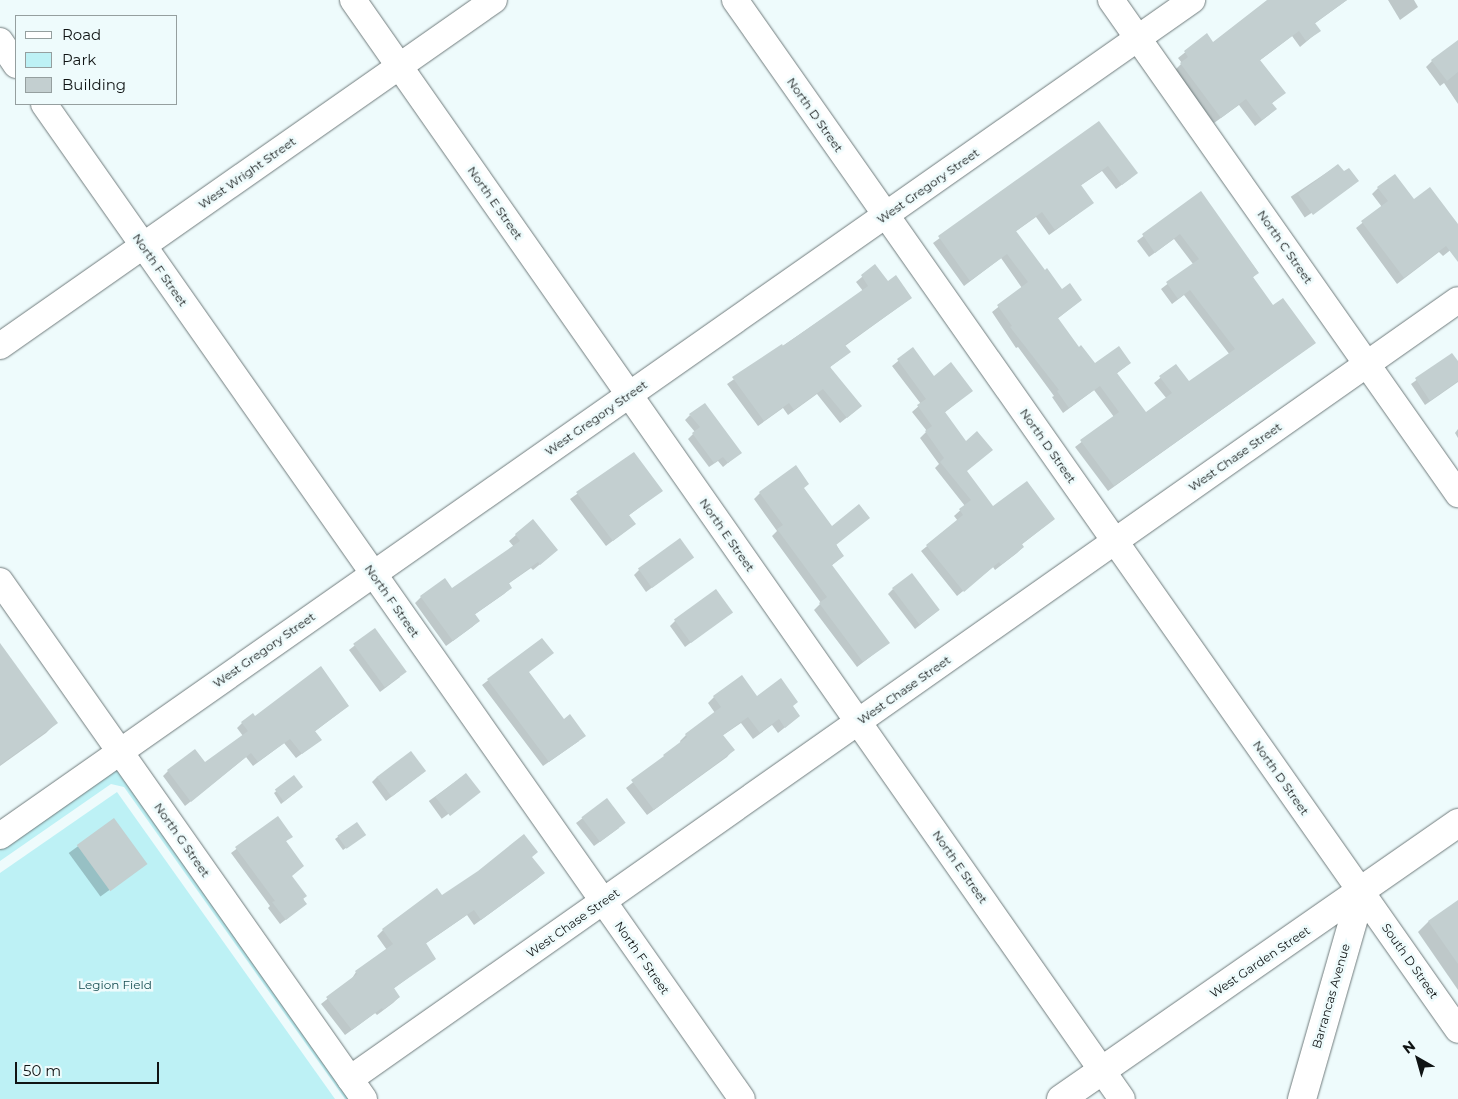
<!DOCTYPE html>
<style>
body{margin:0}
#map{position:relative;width:1458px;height:1099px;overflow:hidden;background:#eefbfc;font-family:Montserrat,sans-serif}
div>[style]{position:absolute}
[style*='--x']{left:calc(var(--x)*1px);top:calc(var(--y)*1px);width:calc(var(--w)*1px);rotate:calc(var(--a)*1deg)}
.green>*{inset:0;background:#bdf1f5}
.shadow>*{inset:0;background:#0003;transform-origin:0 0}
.building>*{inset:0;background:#c3cfd0;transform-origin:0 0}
.roads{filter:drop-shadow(0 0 1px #707b7c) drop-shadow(0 0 1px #707b7c)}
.minor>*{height:26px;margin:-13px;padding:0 13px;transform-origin:13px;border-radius:13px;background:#fff}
.major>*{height:28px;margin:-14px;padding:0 14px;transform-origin:14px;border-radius:14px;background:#fff}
span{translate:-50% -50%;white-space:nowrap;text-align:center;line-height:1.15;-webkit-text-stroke:5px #eefbfc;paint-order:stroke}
.street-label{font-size:12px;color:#101414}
.park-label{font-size:12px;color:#144c50}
.legend{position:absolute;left:15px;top:15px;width:162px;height:90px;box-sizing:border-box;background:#eefbfc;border:1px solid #959f9f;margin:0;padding:6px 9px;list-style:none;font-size:15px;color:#101414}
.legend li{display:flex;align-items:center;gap:10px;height:25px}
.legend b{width:25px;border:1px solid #959f9f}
.north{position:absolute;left:1393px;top:1034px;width:50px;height:50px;-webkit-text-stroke:4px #eefbfc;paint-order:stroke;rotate:322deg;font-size:14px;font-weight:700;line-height:20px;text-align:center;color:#101414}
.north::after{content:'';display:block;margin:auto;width:18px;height:22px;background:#101414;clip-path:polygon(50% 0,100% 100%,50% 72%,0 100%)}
.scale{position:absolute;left:15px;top:1062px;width:144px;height:22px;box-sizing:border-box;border:2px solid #101414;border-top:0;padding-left:6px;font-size:15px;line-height:18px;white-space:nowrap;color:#101414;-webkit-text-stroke:4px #eefbfc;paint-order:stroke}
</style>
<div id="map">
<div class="green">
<i style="clip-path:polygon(118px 766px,352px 1099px,345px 1099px,124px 787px,111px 784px,0 861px,0 849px)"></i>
<i style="clip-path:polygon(117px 792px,335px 1099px,0 1099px,0 873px)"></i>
</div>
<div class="shadow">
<i style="clip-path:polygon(1271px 0,1347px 0,1314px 24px,1319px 31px,1300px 47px,1292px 36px,1259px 61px,1284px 93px,1271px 104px,1275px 109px,1269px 115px,1255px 126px,1239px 105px,1214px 123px,1175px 70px,1182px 63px,1178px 58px,1207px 35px,1213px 43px)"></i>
<i style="clip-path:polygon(1388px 0,1414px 0,1418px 7px,1400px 20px)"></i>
<i style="clip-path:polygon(1458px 49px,1458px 104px,1444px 83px,1440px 86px,1426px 67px,1432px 61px)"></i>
<i style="clip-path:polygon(1099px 122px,1131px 178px,1116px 189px,1102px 171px,1080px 186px,1092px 203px,1070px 220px,1049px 235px,1036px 217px,1015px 232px,1044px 272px,1062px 291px,1081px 300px,1057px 319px,1079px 349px,1094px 365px,1130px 363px,1116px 374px,1146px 414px,1167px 399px,1154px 383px,1175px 366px,1188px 383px,1230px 355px,1184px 295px,1172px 304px,1161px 289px,1193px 264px,1174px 239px,1149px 257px,1137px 241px,1200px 193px,1258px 272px,1252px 278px,1273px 306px,1315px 343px,1108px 491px,1075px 447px,1114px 417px,1094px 390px,1063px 413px,1052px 397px,1054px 396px,1018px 347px,1016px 348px,992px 312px,1022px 288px,1001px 258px,964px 286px,933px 243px)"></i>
<i style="left:1338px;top:165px;width:25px;height:57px;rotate:56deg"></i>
<i style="clip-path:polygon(1378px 188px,1413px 201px,1458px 227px,1458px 244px,1443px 256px,1439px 252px,1397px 284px,1356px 228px,1382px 207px,1372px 194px)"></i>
<i style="clip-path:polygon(875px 266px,888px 283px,911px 298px,845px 346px,843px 357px,830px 367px,855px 411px,840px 423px,817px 394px,788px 415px,783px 408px,758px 426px,727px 384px,863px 291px,856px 282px)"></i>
<i style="clip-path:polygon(913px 349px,934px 377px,971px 391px,944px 413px,965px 472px,993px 508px,1054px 519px,1021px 545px,1023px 547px,1017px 553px,995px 570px,993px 567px,957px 596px,921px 551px,958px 521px,954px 516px,965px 506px,935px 468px,939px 464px,920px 438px,927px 431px,912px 412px,921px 404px,892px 366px)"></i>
<i style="clip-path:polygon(1452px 354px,1458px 363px,1458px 382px,1425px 405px,1411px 384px)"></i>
<i style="clip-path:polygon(690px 415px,740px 453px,723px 467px,718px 461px,709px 467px,688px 439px,695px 432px,685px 420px)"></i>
<i style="clip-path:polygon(1458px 429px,1458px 438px,1455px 433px)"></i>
<i style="clip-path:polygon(634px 453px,661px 491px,628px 516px,627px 530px,606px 546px,570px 499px)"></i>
<i style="clip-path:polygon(803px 488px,843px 556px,831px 566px,888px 643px,857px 667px,814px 610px,821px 603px,772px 536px,777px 531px,754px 499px,760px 493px)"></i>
<i style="clip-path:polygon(532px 521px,550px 556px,533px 570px,531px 568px,508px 584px,510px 588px,504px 594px,474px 615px,478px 621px,472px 627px,446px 646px,415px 603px,421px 597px,452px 590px,514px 547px,509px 541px)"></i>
<i style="clip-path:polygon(693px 557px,646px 592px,634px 575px,639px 570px)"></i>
<i style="clip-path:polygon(893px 589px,939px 610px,915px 629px,888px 594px)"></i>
<i style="clip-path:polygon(731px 612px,685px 647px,670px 626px,675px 621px)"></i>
<i style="clip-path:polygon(374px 630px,400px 677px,380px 692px,349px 650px)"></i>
<i style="clip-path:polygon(542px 639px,528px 672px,579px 741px,543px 766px,482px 685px)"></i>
<i style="clip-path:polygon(0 645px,56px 723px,46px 733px,0 766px)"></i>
<i style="clip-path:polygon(714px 697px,757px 697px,792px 707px,799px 716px,778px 733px,772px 725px,753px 739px,741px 723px,722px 736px,733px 750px,727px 757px,647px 815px,626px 788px,681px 743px,680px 741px,686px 735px,715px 713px,708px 703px)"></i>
<i style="clip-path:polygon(348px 706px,314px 732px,315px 744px,296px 758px,284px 743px,253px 766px,246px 757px,185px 806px,163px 776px,168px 771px,205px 764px,243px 736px,237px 728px,242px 723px,255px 718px)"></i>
<i style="clip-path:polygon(425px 771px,386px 801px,372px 782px,377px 777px)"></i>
<i style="left:466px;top:774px;width:22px;height:46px;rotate:54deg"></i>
<i style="clip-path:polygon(294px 777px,300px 789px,281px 804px,274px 793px)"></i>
<i style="clip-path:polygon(607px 800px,619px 828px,594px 846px,576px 823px)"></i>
<i style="clip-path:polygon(278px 818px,291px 836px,285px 842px,303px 866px,291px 876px,306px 904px,280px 924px,268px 908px,270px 906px,231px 853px)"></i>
<i style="left:114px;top:820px;width:54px;height:56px;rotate:54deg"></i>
<i style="clip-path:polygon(357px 823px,362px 837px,343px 850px,335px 839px)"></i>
<i style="clip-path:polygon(531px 858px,543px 873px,537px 879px,474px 925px,467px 915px,425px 944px,435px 958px,393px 989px,399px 997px,393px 1003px,377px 1015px,375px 1013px,345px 1035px,321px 1004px,351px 980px,356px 972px,387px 950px,377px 936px,383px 930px,442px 897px)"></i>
<i style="clip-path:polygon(1458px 901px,1458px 990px,1418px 932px,1428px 922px)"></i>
</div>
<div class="building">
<i style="clip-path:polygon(1267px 0,1347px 0,1315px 23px,1321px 31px,1306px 41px,1299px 31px,1260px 60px,1286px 93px,1272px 103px,1277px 109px,1262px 120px,1246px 99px,1221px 118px,1180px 63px,1188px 57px,1184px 51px,1207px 33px,1213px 42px)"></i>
<i style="clip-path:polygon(1458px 40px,1458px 72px,1447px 81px,1431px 60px)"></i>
<i style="clip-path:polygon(1099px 121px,1138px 173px,1122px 185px,1108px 166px,1081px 185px,1094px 203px,1077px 215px,1055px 230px,1042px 212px,1016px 231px,1045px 270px,1047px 268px,1062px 289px,1070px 283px,1082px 300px,1058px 318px,1079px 347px,1081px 345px,1095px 363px,1119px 346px,1131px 363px,1117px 373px,1146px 412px,1172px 393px,1159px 376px,1176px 364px,1189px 381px,1235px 349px,1190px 290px,1178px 299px,1166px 282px,1199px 259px,1180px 234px,1155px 253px,1142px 234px,1201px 191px,1259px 273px,1253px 277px,1273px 305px,1283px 298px,1316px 343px,1114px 486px,1080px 440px,1119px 412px,1100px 386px,1069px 408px,1057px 391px,1059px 390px,1010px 327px,1012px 326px,997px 305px,1028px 282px,1007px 254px,970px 281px,938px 236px)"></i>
<i style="clip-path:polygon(1338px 164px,1344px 171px,1349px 168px,1359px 181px,1313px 215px,1298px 194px)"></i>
<i style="clip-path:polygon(1395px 174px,1414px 199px,1430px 187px,1458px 224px,1458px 262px,1446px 246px,1404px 278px,1361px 221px,1388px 201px,1377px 187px)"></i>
<i style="clip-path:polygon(875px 264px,888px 281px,896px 275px,912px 298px,845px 345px,851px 352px,830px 367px,862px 406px,847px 418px,823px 389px,794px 410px,789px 403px,764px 421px,732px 377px,782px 344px,783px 346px,868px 286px,861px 275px)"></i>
<i style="clip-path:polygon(913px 347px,934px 376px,951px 362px,973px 391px,945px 412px,966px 441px,977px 431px,993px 450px,967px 471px,993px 506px,1027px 481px,1055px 519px,1022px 544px,1024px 547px,1001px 565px,999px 562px,964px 592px,926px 545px,963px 515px,959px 509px,971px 500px,940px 462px,944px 458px,925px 431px,932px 426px,917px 405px,926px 399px,897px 359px)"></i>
<i style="clip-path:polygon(1452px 353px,1458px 361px,1458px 381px,1430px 401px,1415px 378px)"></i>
<i style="clip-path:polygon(705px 403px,742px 453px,728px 463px,723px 457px,714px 463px,692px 433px,700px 427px,689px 414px)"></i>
<i style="clip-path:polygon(634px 452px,663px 491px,629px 515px,636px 524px,613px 541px,576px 492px)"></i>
<i style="clip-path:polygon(796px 465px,809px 484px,804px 488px,832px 526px,859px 504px,870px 518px,836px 545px,844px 556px,832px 565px,890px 643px,863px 662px,819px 603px,827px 597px,777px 529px,783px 525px,759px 492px)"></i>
<i style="clip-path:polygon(533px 519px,558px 550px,540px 565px,538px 562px,509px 583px,512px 588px,475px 614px,480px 621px,453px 641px,420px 596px,445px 578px,452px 588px,520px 541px,515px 534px)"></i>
<i style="left:680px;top:538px;width:24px;height:52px;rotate:54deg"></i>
<i style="left:912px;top:573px;width:46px;height:25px;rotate:53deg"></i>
<i style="left:716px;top:589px;width:29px;height:52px;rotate:54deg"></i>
<i style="left:375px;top:628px;width:54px;height:27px;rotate:54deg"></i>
<i style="clip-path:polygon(542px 638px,554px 653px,529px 672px,564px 719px,570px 714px,586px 736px,549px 762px,487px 679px)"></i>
<i style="clip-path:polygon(0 643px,58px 723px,0 765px)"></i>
<i style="clip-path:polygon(321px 666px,349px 706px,315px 731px,322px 740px,302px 754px,290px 739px,258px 762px,251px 753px,191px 802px,167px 770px,195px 749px,205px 762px,248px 731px,241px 722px,253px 713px,255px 716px)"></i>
<i style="clip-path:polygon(742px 675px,757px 696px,781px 678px,798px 702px,793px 706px,800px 716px,785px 728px,779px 719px,760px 733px,748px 717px,723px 735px,735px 750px,654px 810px,631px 780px,664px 756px,663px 755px,687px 737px,685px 734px,721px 707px,713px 696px)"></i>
<i style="left:411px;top:751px;width:25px;height:43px;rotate:53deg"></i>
<i style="left:466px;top:773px;width:24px;height:39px;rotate:52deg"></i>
<i style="left:294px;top:775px;width:15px;height:24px;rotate:53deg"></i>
<i style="left:607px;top:798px;width:31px;height:32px;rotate:53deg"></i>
<i style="clip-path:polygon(278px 816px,293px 837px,286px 841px,304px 866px,292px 876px,307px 896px,303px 899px,307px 904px,286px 920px,272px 902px,275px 901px,235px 847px)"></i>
<i style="left:114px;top:818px;width:57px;height:46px;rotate:54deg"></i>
<i style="left:357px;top:822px;width:16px;height:24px;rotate:55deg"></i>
<i style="clip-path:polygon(524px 834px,538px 852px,532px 857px,545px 873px,481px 920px,474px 910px,426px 943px,436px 959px,394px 988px,400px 997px,383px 1010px,382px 1008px,352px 1030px,326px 997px,357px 974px,355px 971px,393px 944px,382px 929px,437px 888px,442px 895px,478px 871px)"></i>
<i style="clip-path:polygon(1458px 900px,1458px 964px,1428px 921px)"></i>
</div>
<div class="roads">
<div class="minor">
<i style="--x:353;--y:0;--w:1341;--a:55.02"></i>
<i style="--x:735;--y:0;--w:1258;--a:54.93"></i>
<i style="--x:1111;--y:0;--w:604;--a:54.91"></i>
<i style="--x:0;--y:41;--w:29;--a:56"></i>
<i style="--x:44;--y:104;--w:1215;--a:54.95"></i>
<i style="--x:0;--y:346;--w:603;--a:-35.01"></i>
<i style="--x:0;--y:581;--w:633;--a:54.9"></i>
<i style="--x:0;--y:836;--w:1456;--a:-35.04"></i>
<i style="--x:350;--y:1079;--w:1354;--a:-35.11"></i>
</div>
<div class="major">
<i style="--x:1061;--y:1099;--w:484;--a:-34.8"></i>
<i style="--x:1302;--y:1099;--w:214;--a:-74"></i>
</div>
</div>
<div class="street-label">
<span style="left:815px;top:115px;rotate:55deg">North D Street</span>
<span style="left:247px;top:173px;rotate:-35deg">West Wright Street</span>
<span style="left:928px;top:186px;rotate:-35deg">West Gregory Street</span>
<span style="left:495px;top:203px;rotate:55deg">North E Street</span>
<span style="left:1285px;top:247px;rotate:55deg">North C Street</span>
<span style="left:160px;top:270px;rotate:55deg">North F Street</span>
<span style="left:596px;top:418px;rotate:-35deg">West Gregory Street</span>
<span style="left:1048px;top:446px;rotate:55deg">North D Street</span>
<span style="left:1235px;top:457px;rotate:-35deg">West Chase Street</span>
<span style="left:727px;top:535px;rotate:55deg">North E Street</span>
<span style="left:392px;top:601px;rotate:55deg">North F Street</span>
<span style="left:264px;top:650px;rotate:-35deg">West Gregory Street</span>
<span style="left:904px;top:690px;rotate:-35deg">West Chase Street</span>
<span style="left:1281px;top:778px;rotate:55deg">North D Street</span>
<span style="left:182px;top:840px;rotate:55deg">North G Street</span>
<span style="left:960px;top:867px;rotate:55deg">North E Street</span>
<span style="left:573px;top:923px;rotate:-35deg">West Chase Street</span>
<span style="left:642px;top:958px;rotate:55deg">North F Street</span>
<span style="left:1410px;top:961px;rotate:55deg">South D Street</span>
<span style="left:1260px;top:962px;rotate:-34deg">West Garden Street</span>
<span style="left:1331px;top:996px;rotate:-74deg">Barrancas Avenue</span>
</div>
<div class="park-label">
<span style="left:115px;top:985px">Legion Field</span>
</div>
<ul class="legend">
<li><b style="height:6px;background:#fff"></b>Road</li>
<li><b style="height:14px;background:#bdf1f5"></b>Park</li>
<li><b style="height:14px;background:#c3cfd0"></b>Building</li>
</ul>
<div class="north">N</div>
<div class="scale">50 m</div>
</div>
